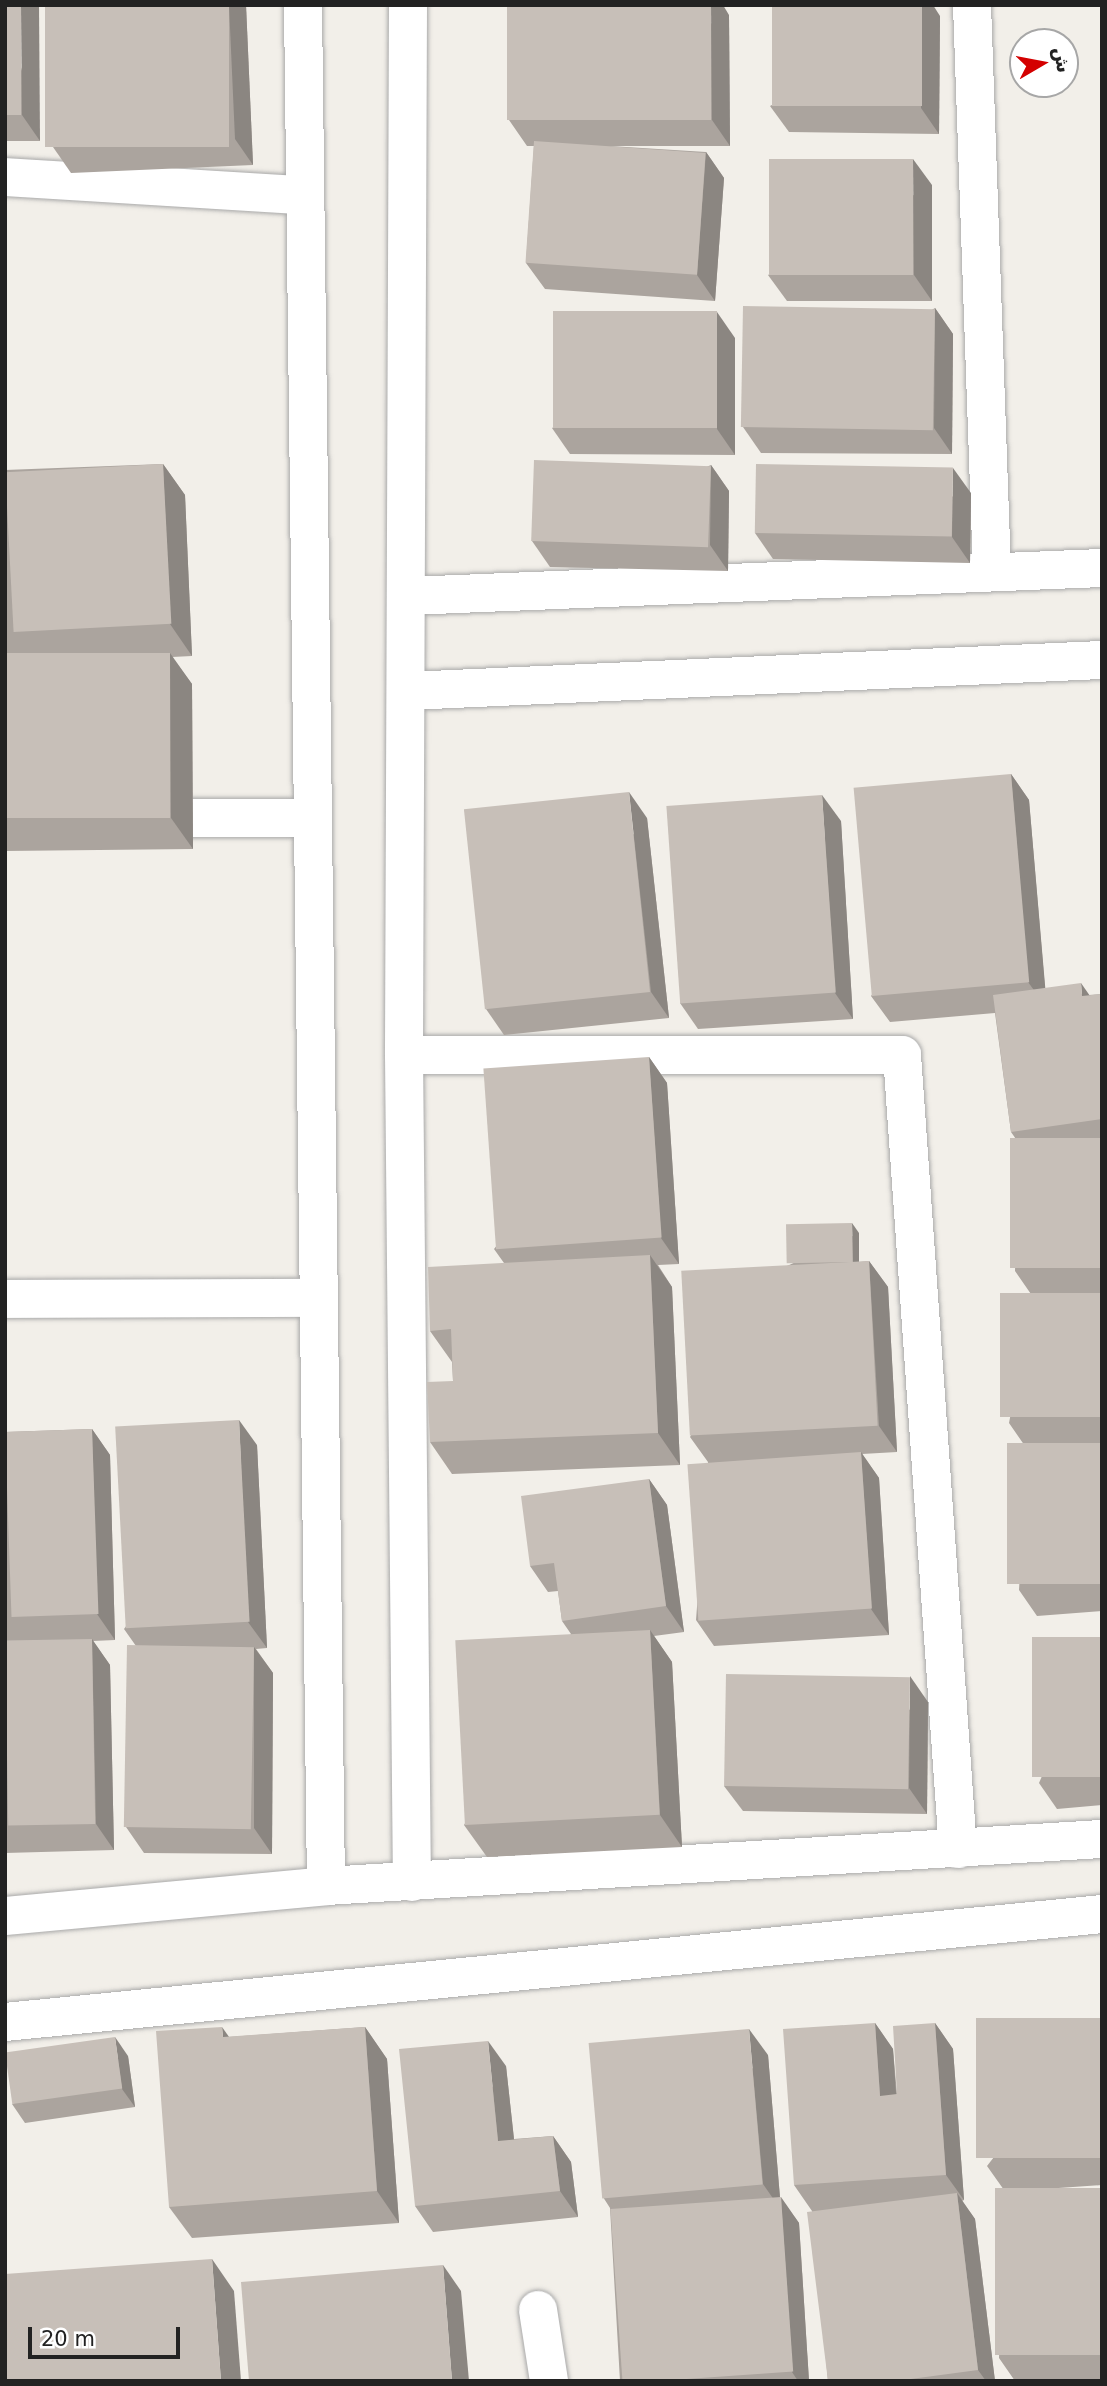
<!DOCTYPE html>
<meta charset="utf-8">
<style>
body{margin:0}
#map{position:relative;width:1107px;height:2386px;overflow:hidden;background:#f2efe9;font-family:"DejaVu Sans","Noto Naskh Arabic",sans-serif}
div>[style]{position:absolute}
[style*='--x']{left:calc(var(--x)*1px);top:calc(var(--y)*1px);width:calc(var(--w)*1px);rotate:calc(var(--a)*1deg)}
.roads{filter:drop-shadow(0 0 2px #a9a9a9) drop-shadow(0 0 2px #a9a9a9)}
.minor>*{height:38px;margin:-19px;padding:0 19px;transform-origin:19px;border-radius:19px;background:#fff}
.wall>*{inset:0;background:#aba49e}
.shaded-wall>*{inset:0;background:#8b8681}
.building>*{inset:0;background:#c7bfb8;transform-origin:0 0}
span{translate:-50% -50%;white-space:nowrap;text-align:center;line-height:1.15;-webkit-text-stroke:6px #fff;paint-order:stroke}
.frame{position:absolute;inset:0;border:7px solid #222;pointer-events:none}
.north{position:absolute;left:1009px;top:28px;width:70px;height:70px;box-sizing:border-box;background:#fff;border:2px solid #a7a7a7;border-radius:50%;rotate:80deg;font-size:19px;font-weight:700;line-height:28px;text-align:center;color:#222}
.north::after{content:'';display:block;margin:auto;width:24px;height:32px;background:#d40000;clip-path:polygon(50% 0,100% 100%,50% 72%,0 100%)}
.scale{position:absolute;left:28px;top:2327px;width:152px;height:32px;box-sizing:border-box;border:4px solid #222;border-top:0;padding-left:9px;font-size:21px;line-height:24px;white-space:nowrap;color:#222;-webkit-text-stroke:5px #fff;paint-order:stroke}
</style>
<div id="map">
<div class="roads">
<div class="minor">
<i style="--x:303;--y:5;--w:1881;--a:89.3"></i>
<i style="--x:408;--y:5;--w:1050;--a:90.22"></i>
<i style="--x:404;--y:1055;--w:827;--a:89.45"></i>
<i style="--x:972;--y:5;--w:567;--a:87.98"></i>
<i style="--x:5;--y:177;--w:299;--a:3.5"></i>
<i style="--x:408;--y:596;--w:695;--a:-2.31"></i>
<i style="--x:408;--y:691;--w:695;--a:-2.56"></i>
<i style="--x:140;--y:818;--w:173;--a:0"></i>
<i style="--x:404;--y:1055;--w:498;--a:0"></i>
<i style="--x:902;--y:1055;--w:796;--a:85.97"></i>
<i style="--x:5;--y:1299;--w:312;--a:-0.2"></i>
<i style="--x:5;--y:1916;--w:322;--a:-5.3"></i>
<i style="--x:326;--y:1886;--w:777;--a:-3.47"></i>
<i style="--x:5;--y:2022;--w:1102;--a:-5.62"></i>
<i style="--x:538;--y:2310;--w:72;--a:81.2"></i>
</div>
</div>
<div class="wall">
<i style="clip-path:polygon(5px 5px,40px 141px,5px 141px)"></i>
<i style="clip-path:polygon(45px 5px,246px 5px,253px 165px,71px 173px,53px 147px)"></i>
<i style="clip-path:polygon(729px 15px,730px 146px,610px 146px,706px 152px,724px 178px,715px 301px,545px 289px,526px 263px,534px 146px,527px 146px,509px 120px)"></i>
<i style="clip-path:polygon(940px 16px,939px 134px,789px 132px,770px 106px)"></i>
<i style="clip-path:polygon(932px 185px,932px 301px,787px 301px,768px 275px)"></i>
<i style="clip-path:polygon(935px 308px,953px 334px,952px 454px,761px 453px,743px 427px)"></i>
<i style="clip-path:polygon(735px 338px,735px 455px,570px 454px,552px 428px)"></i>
<i style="clip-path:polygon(163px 464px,185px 495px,192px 656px,172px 657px,192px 684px,193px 849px,5px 851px,5px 470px)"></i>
<i style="clip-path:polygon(711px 465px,729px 491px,728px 571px,550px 567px,532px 541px)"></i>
<i style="clip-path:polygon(971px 493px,970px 563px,773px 559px,755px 533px)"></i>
<i style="clip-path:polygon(1011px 774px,1029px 800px,1045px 988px,1089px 995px,1102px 994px,1102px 1611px,1037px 1616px,1019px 1590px,1027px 1449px,1009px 1423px,1033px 1297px,1015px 1271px,1018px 1142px,1011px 1132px,995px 1013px,890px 1022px,871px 996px)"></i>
<i style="clip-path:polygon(647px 818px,669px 1018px,504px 1035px,486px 1009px)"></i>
<i style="clip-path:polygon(841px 821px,853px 1019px,698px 1029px,680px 1003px)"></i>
<i style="clip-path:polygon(649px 1057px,667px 1083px,679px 1264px,658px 1265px,672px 1287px,680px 1465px,452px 1474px,430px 1442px,453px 1381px,452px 1362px,430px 1331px,504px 1263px,494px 1249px)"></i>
<i style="clip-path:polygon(859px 1233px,859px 1262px,869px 1261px,888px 1287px,897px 1452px,862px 1454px,879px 1478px,889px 1635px,714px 1646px,696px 1620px,708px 1462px,690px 1437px,787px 1266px)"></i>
<i style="clip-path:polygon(92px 1429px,110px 1455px,115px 1640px,93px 1641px,110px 1665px,114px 1850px,5px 1853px,5px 1432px)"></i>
<i style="clip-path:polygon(257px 1445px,267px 1648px,256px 1649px,273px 1673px,272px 1854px,144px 1853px,126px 1827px,136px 1646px,124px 1629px)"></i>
<i style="clip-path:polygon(649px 1479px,667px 1505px,684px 1632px,654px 1636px,672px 1662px,682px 1847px,487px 1857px,464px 1825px,571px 1634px,562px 1621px,558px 1591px,548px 1592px,530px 1566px)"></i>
<i style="clip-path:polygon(1102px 1637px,1102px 1805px,1057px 1809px,1039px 1783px)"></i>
<i style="clip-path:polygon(928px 1702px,927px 1814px,743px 1811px,724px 1786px)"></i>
<i style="clip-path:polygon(1102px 2018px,1102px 2185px,1044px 2189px,1102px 2188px,1102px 2381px,1015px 2381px,999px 2358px,1004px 2190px,987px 2166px)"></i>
<i style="clip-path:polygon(875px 2023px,893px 2049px,897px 2094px,935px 2023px,953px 2049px,964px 2200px,962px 2201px,975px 2219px,995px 2381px,828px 2381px,812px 2211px,794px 2185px)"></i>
<i style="clip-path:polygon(365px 2027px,387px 2059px,399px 2223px,192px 2238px,169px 2207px,229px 2037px)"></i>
<i style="clip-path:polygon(768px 2055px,780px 2197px,799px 2223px,809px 2381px,620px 2381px,610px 2208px,603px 2197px)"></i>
<i style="clip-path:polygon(128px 2056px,135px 2107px,25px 2123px,12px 2104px)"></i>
<i style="clip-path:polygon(506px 2066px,514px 2139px,553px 2136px,571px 2162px,578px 2217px,433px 2232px,415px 2206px)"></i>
</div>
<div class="shaded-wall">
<i style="clip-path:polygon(21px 5px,39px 5px,40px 141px,22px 115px)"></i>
<i style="clip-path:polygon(229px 5px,246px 5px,253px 165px,235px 139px)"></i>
<i style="clip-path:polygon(711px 5px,723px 5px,729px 15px,730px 146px,712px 120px)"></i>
<i style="clip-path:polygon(922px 5px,933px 5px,940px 16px,939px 134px,921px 108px)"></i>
<i style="clip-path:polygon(706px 152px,724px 178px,715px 301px,697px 275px)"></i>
<i style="clip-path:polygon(913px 159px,932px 185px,932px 301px,914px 275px)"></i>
<i style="clip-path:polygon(935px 308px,953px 334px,952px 454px,934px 428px)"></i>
<i style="clip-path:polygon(717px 312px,735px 338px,735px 455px,717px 429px)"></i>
<i style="clip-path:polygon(163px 464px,185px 495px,192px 656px,170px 624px)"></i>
<i style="clip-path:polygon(711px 465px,729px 491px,728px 571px,710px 545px)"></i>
<i style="clip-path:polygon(953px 468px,971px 493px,970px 563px,952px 537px)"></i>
<i style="clip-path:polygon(170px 653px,192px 684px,193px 849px,171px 818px)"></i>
<i style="clip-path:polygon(1011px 774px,1029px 800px,1047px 1008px,1028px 982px)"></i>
<i style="clip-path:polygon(629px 792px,647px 818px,669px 1018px,651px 992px)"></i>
<i style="clip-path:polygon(822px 795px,841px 821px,853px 1019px,835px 993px)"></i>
<i style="clip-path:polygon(1081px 983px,1099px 1009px,1082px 996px)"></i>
<i style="clip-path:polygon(649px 1057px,667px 1083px,679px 1264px,661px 1238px)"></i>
<i style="clip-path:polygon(852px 1223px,859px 1233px,859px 1273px,853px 1264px)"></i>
<i style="clip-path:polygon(650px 1255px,672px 1287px,680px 1465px,658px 1433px)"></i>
<i style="clip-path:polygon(869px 1261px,888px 1287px,897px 1452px,879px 1426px)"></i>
<i style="clip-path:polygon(239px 1420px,257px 1445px,267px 1648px,248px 1622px)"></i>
<i style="clip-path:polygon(92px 1429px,110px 1455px,115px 1640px,97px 1614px)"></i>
<i style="clip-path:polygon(861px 1452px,879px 1478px,889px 1635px,871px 1609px)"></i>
<i style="clip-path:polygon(649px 1479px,667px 1505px,684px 1632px,666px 1606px)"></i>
<i style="clip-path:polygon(650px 1630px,672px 1662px,682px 1847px,660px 1815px)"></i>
<i style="clip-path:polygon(92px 1639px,110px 1665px,114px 1850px,96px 1824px)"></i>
<i style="clip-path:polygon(254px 1647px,273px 1673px,272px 1854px,254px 1828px)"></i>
<i style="clip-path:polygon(910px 1676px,928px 1702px,927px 1814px,909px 1788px)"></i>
<i style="clip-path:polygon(875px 2023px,893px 2049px,898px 2122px,880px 2096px)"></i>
<i style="clip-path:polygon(935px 2023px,953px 2049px,964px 2200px,946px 2175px)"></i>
<i style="clip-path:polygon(222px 2027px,244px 2058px,223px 2037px)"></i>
<i style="clip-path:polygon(365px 2027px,387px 2059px,399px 2223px,377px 2191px)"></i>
<i style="clip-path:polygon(749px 2029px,768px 2055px,781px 2210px,763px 2184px)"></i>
<i style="clip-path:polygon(115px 2037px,128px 2056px,135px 2107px,122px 2089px)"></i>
<i style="clip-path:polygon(488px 2041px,506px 2066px,517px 2167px,498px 2141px)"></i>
<i style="clip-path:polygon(553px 2136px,571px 2162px,578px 2217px,560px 2191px)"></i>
<i style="clip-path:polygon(957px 2193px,975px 2219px,995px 2381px,986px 2381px,978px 2370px)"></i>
<i style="clip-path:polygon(781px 2197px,799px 2223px,809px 2381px,798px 2381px,792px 2372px)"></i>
<i style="clip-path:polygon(212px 2259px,234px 2291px,241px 2381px,221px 2381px)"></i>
<i style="clip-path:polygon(443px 2265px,461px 2291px,469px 2381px,452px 2381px)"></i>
</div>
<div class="building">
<i style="left:5px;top:5px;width:16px;height:110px"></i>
<i style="left:45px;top:5px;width:184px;height:142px"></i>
<i style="left:507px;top:5px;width:204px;height:115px"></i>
<i style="left:772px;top:5px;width:150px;height:101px"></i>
<i style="left:534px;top:141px;width:172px;height:122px;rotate:4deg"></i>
<i style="left:769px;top:159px;width:144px;height:116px"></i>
<i style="left:743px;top:306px;width:192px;height:121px;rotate:1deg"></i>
<i style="left:553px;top:311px;width:164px;height:117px"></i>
<i style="left:534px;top:460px;width:177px;height:81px;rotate:2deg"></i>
<i style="left:163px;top:464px;width:160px;height:158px;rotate:87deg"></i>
<i style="left:756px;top:464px;width:197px;height:69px;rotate:1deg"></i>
<i style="left:170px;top:653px;width:165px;height:165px;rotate:90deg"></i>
<i style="left:1011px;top:774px;width:209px;height:158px;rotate:85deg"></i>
<i style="left:629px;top:792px;width:201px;height:166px;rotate:84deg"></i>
<i style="left:822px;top:795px;width:198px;height:156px;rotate:86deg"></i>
<i style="clip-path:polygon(1081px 983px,1082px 996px,1102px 994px,1102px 1119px,1011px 1132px,993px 995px)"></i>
<i style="left:649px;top:1057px;width:181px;height:166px;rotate:86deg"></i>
<i style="left:1102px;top:1138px;width:130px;height:92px;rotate:90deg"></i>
<i style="left:852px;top:1223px;width:39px;height:66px;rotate:89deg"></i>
<i style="clip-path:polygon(650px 1255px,658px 1433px,430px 1442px,427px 1382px,453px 1381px,451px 1329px,430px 1331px,428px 1267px)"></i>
<i style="left:869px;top:1261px;width:165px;height:188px;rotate:87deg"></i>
<i style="left:1102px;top:1293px;width:124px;height:102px;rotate:90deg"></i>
<i style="left:239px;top:1420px;width:202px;height:124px;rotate:87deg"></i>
<i style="left:92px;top:1429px;width:185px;height:87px;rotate:88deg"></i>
<i style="left:1102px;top:1443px;width:141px;height:95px;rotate:90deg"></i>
<i style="left:861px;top:1452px;width:157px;height:174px;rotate:86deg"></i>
<i style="clip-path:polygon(649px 1479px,666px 1606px,562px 1621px,554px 1563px,530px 1566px,521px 1496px)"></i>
<i style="left:650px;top:1630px;width:185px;height:195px;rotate:87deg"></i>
<i style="left:1102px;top:1637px;width:140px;height:70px;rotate:90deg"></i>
<i style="left:92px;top:1639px;width:185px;height:87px;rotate:89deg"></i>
<i style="left:127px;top:1645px;width:127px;height:182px;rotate:1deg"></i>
<i style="left:726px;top:1674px;width:184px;height:112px;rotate:1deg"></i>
<i style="left:1102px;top:2018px;width:140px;height:126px;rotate:90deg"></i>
<i style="clip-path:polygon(875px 2023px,880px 2096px,897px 2094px,893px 2026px,935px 2023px,946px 2175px,794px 2185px,783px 2029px)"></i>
<i style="clip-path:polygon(222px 2027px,223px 2037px,365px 2027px,377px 2191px,169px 2207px,156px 2031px)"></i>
<i style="left:749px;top:2029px;width:156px;height:161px;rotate:85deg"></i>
<i style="left:115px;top:2037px;width:52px;height:111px;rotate:82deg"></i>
<i style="clip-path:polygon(488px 2041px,498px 2141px,553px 2136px,560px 2191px,415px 2206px,399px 2049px)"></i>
<i style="left:1102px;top:2188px;width:167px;height:107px;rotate:90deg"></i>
<i style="clip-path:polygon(957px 2193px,978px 2370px,896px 2381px,828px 2381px,807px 2212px)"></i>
<i style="left:781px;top:2197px;width:175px;height:171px;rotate:86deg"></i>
<i style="clip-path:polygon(212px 2259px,221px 2381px,5px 2381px,5px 2274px)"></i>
<i style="clip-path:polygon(443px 2265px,452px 2381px,249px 2381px,241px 2282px)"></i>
</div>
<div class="frame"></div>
<div class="north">ش</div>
<div class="scale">20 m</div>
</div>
